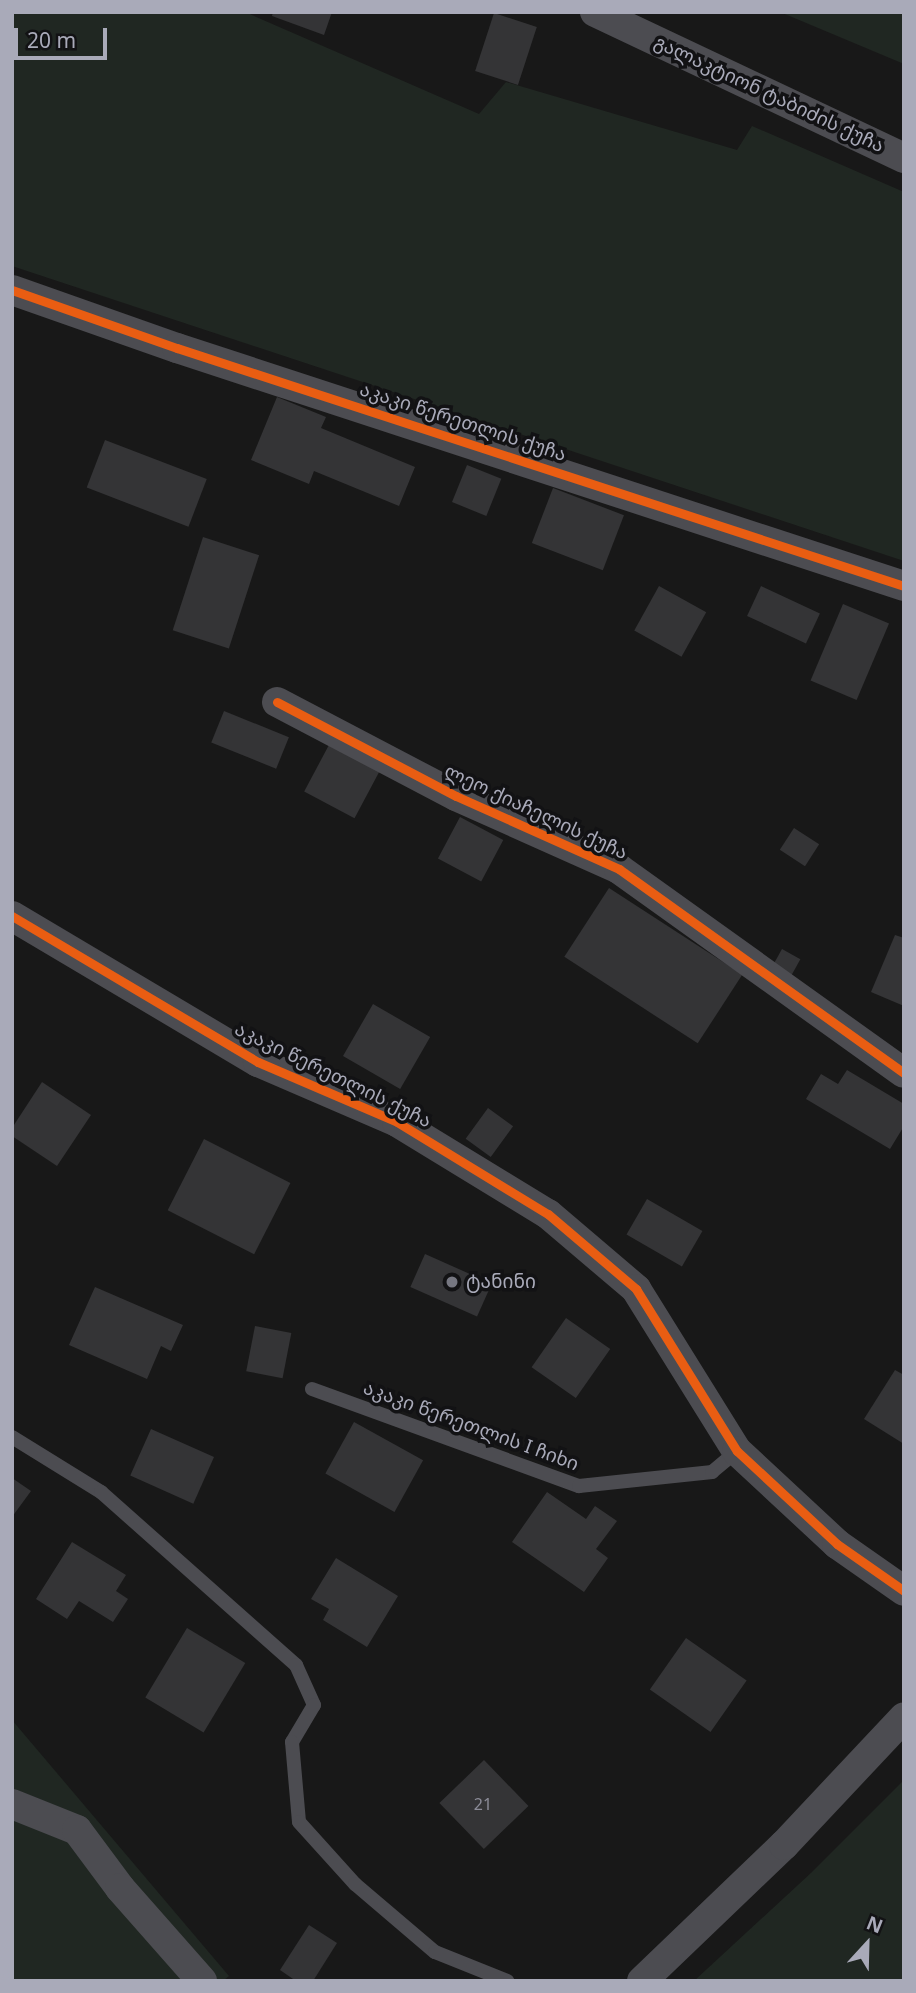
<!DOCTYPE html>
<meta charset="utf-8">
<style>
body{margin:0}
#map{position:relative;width:916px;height:1993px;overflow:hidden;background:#181818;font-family:"Noto Sans","Noto Sans Georgian",sans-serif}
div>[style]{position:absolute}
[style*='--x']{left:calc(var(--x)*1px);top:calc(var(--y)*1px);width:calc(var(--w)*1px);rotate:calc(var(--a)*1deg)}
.green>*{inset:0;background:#202722}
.building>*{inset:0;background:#343436;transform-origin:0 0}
.service>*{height:14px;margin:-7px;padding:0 7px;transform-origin:7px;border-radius:7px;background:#4c4c51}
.minor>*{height:30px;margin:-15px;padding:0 15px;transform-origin:15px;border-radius:15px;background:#4c4c51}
.cycleway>*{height:9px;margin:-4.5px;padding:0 4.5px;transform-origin:4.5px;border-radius:4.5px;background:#e95d12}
.dots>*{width:19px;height:19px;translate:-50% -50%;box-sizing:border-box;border:4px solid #121214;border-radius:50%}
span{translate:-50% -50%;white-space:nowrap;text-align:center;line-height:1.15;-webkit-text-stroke:7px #121214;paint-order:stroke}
.number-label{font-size:16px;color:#8c8c98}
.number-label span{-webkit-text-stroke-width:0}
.street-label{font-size:19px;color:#a9aab9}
.poi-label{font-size:19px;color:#a9aab9}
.left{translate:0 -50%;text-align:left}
.frame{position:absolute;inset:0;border:14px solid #a9aab9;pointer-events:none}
.north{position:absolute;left:832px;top:1909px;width:70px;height:70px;-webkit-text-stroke:5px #121214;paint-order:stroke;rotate:22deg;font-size:19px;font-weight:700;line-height:28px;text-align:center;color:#a9aab9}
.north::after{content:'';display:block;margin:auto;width:24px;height:32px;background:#a9aab9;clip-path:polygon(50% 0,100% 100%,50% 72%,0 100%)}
.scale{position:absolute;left:14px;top:28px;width:93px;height:32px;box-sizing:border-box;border:4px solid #a9aab9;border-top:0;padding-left:9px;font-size:21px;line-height:24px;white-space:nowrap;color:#a9aab9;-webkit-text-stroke:5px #121214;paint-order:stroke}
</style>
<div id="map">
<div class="green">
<i style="clip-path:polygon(12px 12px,245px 12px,479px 114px,506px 82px,737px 150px,752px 126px,904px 192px,904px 561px,12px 266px)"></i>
<i style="clip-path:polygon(780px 12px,904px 12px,904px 64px)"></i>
<i style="clip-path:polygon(12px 1720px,229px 1976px,223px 1981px,12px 1981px)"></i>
<i style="clip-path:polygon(904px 1780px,904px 1981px,694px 1981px,812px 1872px)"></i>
</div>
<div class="building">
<i style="clip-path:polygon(273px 12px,332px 12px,324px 35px,272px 16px)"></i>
<i style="left:494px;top:13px;width:45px;height:61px;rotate:18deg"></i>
<i style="clip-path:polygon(277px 397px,326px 417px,321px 428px,415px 467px,399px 506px,314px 471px,309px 484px,251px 460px)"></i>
<i style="left:105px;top:440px;width:109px;height:51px;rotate:21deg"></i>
<i style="left:467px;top:465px;width:37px;height:40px;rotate:22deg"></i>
<i style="left:553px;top:488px;width:76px;height:59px;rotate:21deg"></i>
<i style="left:203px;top:537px;width:59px;height:98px;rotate:18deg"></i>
<i style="left:659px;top:586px;width:54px;height:51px;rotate:29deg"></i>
<i style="left:761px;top:586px;width:65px;height:33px;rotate:25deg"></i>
<i style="left:843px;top:604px;width:50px;height:83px;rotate:23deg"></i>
<i style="left:224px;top:711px;width:70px;height:34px;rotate:22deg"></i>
<i style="left:330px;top:743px;width:57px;height:55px;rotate:28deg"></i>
<i style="left:460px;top:817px;width:49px;height:47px;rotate:28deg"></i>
<i style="left:794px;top:828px;width:30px;height:26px;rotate:33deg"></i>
<i style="left:609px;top:888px;width:159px;height:82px;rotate:33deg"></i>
<i style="clip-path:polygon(895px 935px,904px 938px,904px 1006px,871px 992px)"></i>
<i style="left:782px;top:949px;width:21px;height:29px;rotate:29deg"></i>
<i style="left:373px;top:1004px;width:66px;height:60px;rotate:30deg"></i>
<i style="clip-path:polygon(847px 1070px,904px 1104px,904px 1126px,890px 1149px,806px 1099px,821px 1074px,838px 1084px)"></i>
<i style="clip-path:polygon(42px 1082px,91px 1115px,57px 1166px,12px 1136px,12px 1128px)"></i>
<i style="left:488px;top:1108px;width:31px;height:38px;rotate:36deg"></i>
<i style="left:204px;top:1139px;width:97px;height:80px;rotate:27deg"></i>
<i style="left:647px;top:1199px;width:64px;height:41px;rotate:30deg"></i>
<i style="left:425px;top:1254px;width:73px;height:36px;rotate:24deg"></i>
<i style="clip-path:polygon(95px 1287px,183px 1325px,171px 1351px,161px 1346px,147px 1379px,69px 1345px)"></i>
<i style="left:566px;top:1318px;width:54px;height:60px;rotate:35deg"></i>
<i style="left:255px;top:1326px;width:37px;height:46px;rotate:11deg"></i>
<i style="clip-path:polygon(895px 1370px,904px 1375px,904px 1444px,864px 1419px)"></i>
<i style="left:354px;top:1422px;width:79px;height:59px;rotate:29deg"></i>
<i style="left:151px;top:1429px;width:69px;height:51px;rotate:24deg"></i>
<i style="clip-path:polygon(12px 1478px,31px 1491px,12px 1517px)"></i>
<i style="clip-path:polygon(547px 1492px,586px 1519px,595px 1506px,617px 1521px,596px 1549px,608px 1558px,584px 1592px,512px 1542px)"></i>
<i style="clip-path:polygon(72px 1542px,126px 1575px,116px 1591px,128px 1599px,113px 1622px,79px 1601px,67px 1619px,36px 1599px)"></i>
<i style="clip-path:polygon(336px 1558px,398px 1596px,367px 1647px,323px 1620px,329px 1609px,311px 1599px)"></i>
<i style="left:187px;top:1628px;width:68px;height:81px;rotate:31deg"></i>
<i style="left:686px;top:1638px;width:74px;height:63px;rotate:35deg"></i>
<i style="left:484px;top:1760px;width:64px;height:62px;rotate:46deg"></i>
<i style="clip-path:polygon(309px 1925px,337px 1943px,313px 1981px,296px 1981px,280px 1970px)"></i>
</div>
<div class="service">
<i style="--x:312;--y:1389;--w:284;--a:20"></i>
<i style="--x:579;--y:1486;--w:134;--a:-6"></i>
<i style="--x:712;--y:1472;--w:33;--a:-40"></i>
<i style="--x:12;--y:1437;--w:105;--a:31.7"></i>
<i style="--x:101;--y:1492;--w:261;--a:41.6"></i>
<i style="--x:296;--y:1665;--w:44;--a:65.8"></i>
<i style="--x:314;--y:1705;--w:43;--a:120.7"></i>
<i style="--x:292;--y:1742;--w:80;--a:85"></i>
<i style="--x:299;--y:1822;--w:84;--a:47.9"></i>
<i style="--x:355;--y:1884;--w:105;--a:40.4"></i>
<i style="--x:435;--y:1952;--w:78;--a:21.9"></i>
</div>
<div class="minor">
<i style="--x:595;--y:12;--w:342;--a:25.3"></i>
<i style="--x:12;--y:290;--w:175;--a:19.4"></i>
<i style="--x:177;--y:348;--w:765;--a:18.13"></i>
<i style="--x:277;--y:702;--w:202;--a:27.7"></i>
<i style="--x:456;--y:796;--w:179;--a:24.1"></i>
<i style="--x:619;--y:869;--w:350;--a:35.6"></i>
<i style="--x:12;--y:916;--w:286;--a:30.7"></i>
<i style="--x:258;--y:1062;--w:151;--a:23.3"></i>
<i style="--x:397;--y:1122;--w:177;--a:31.4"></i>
<i style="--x:548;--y:1214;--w:116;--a:40.4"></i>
<i style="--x:636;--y:1289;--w:191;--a:58.1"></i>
<i style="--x:737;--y:1451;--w:137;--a:42.9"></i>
<i style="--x:837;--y:1544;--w:82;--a:35"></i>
<i style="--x:12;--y:1804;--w:70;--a:21.8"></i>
<i style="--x:77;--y:1830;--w:72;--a:53.4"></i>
<i style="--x:120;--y:1888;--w:124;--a:48.6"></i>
<i style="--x:642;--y:1981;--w:197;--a:-43.8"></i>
<i style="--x:784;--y:1845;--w:175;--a:-46.8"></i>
</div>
<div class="cycleway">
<i style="--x:12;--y:290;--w:175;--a:19.4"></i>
<i style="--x:177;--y:348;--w:765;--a:18.13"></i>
<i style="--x:277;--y:702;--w:202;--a:27.7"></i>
<i style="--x:456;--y:796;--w:179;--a:24.1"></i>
<i style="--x:619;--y:869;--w:350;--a:35.6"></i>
<i style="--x:12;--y:916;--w:286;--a:30.7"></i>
<i style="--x:258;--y:1062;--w:151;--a:23.3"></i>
<i style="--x:397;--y:1122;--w:177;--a:31.4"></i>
<i style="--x:548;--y:1214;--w:116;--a:40.4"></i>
<i style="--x:636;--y:1289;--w:191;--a:58.1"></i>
<i style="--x:737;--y:1451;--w:137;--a:42.9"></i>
<i style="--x:837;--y:1544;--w:82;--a:35"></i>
</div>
<div class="dots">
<i style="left:452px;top:1282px;background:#767781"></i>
</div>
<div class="number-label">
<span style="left:483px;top:1804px">21</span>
</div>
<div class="street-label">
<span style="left:769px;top:94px;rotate:25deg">გალაკტიონ ტაბიძის ქუჩა</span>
<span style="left:463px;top:422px;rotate:18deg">აკაკი წერეთლის ქუჩა</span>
<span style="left:536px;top:812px;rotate:25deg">ლეო ქიაჩელის ქუჩა</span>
<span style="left:333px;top:1075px;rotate:26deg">აკაკი წერეთლის ქუჩა</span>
<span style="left:471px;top:1426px;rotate:20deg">აკაკი წერეთლის I ჩიხი</span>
</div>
<div class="poi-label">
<span class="left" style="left:466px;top:1282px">ტანინი</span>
</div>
<div class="frame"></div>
<div class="north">N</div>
<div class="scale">20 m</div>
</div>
